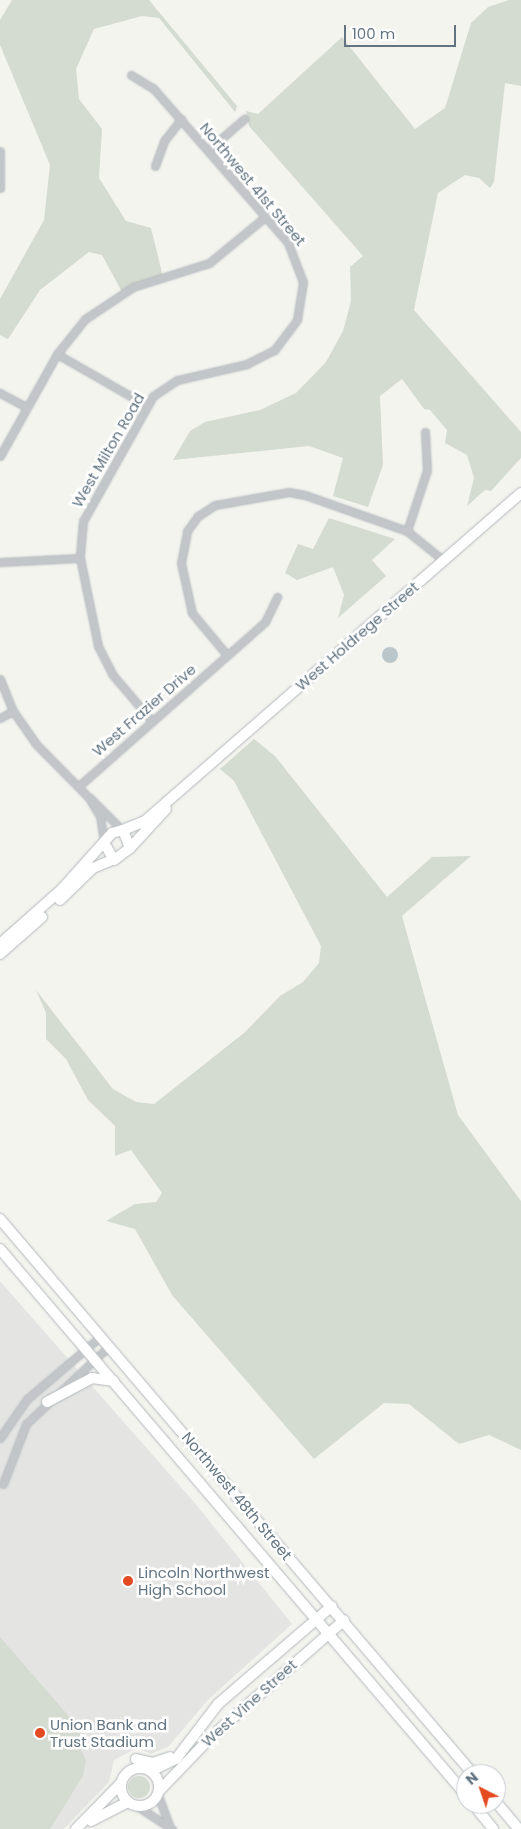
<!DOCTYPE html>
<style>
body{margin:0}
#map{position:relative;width:521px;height:1829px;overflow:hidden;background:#f4f4ef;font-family:Poppins,sans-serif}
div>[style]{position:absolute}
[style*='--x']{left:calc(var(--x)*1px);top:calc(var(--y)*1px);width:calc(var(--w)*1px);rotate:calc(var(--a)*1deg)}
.built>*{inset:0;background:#e4e5e3}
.green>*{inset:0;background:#d4dbd0}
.round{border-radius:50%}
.water>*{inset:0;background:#bac6ca}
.roads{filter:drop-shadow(0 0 1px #b2b8bc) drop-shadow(0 0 1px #b2b8bc)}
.street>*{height:7px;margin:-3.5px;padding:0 3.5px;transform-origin:3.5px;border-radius:3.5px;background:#c3c6c9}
.secondary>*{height:10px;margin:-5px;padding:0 5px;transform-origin:5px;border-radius:5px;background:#fff}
.secondary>.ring{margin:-5px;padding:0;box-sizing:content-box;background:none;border:10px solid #fff;border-radius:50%}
.dots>*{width:14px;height:14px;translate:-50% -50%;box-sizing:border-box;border:2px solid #fff;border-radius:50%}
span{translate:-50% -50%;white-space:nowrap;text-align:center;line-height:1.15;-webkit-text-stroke:5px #fff;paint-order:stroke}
.street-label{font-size:15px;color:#627481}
.poi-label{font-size:15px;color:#627481}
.left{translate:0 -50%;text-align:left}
.north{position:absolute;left:456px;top:1764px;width:50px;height:50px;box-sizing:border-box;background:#fff;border:1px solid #c0c7cd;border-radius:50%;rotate:319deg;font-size:14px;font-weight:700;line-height:20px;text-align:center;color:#627481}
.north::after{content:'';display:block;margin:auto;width:18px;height:22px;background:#e44a1f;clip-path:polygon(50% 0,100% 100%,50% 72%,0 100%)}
.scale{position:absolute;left:344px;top:25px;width:112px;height:22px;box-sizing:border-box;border:2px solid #627481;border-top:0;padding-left:6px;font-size:15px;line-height:18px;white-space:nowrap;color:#627481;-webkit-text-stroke:4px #fff;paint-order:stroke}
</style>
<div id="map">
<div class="built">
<i style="clip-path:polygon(0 1281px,194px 1502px,292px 1624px,208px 1700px,168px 1747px,151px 1754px,137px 1748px,114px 1760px,109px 1782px,64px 1829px,0 1829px)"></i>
</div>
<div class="green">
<i style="clip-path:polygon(12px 0,149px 0,237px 106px,235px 112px,159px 18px,142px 16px,94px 29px,76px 69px,79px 99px,102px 129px,99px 178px,126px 221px,151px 228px,163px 277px,122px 292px,102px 255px,89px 252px,40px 290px,8px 339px,0 335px,0 299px,44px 220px,50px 165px,0 45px,0 20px)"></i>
<i style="clip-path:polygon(509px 0,521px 0,521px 86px,505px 83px,494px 182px,490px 188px,479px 178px,465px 175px,438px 193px,414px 310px,521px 432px,521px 458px,491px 491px,485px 490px,467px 506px,474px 478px,467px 455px,445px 443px,447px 430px,430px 410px,424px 409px,402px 379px,380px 396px,383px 465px,368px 507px,333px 496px,343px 458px,309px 446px,173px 460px,190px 431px,205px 422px,260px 410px,296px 393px,326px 362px,343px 331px,351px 301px,350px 267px,363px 256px,249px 126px,246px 111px,258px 114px,342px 37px,415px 129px,445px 108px,471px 23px,488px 7px)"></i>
<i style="clip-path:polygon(329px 518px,395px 539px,372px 560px,386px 576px,338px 618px,344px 595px,333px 567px,297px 580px,285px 573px,298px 544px,313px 549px)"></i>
<i style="clip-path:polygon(254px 739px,275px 756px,387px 897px,432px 857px,471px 856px,402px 916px,458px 1115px,521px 1201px,521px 1450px,489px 1435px,459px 1444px,409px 1404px,384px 1403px,314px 1459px,172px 1295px,135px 1229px,106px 1221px,135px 1204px,156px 1202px,162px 1193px,131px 1150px,115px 1156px,115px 1126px,88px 1100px,66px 1059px,46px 1039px,46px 1013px,36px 990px,113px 1089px,136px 1102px,154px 1104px,244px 1033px,280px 996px,303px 982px,319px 963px,321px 946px,234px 781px,220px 769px)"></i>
<i style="clip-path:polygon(0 1637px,80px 1729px,80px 1748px,86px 1760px,83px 1776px,50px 1829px,0 1829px)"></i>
<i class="round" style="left:128px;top:1776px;width:22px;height:22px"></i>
</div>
<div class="water">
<i class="round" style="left:382px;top:647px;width:16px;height:16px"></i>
</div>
<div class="roads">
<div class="street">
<i style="--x:131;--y:75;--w:26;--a:31"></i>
<i style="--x:153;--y:88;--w:206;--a:48.9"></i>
<i style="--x:288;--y:243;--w:42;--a:69"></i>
<i style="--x:303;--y:282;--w:38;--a:99"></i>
<i style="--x:297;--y:320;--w:38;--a:127"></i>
<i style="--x:274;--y:350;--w:30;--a:153"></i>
<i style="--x:247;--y:364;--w:72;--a:167.1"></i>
<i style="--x:177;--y:380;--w:29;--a:146"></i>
<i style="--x:153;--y:396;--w:143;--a:119.2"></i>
<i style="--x:83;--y:521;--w:37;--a:95"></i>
<i style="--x:80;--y:558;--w:90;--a:78.4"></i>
<i style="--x:98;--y:646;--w:31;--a:63"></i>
<i style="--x:112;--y:674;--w:62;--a:49.6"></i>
<i style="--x:208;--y:150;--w:48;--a:-40.7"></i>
<i style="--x:0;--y:151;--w:37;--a:90"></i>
<i style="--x:155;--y:166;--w:27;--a:-70"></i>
<i style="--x:164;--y:141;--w:28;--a:-52"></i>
<i style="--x:57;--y:354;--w:103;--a:29.8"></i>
<i style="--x:0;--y:393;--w:30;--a:28"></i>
<i style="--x:0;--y:456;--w:117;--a:-60.8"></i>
<i style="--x:57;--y:354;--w:45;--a:-51.3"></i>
<i style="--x:85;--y:319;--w:58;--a:-33.7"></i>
<i style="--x:133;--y:287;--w:80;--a:-17.5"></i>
<i style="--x:209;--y:263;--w:72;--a:-39.4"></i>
<i style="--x:407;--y:531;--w:64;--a:-71.8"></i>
<i style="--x:427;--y:470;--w:38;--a:-93"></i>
<i style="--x:0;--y:562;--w:80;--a:-2.9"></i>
<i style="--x:227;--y:655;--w:55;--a:-129.8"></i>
<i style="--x:192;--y:613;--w:51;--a:-102.4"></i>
<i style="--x:181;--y:563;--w:33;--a:-79"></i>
<i style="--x:187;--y:531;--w:19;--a:-54"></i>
<i style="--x:198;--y:516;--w:20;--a:-33"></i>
<i style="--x:215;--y:505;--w:75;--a:-10"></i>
<i style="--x:289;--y:492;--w:16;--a:11"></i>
<i style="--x:305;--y:495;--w:108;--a:19.4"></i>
<i style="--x:407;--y:531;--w:46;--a:38.9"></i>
<i style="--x:0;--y:679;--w:35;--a:68"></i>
<i style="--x:13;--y:711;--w:39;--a:55"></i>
<i style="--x:35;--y:743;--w:77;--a:45.5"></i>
<i style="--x:89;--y:798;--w:21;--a:59"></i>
<i style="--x:100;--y:816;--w:24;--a:81"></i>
<i style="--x:0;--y:718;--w:15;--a:-28"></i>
<i style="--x:79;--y:786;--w:248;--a:-41.4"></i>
<i style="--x:265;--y:622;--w:28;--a:-64"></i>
<i style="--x:90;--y:798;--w:44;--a:45"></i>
<i style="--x:0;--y:1438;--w:47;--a:-55.3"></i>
<i style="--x:27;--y:1399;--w:97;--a:-40.4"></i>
<i style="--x:3;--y:1484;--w:64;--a:-69"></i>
<i style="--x:26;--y:1424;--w:114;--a:-43.2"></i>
<i style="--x:158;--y:1795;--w:33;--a:70"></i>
<i style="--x:137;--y:1806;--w:42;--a:33.3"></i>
</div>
<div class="secondary">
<i style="--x:123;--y:830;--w:24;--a:-22"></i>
<i style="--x:145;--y:821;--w:499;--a:-41.1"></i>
<i style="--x:130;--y:848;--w:53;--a:-47.3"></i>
<i style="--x:60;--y:900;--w:46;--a:-44.1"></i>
<i style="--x:93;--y:868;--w:21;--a:-23"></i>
<i style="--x:0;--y:944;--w:83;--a:-41.6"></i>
<i style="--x:62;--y:889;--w:75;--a:-48.2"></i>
<i style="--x:112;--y:833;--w:11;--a:-15"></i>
<i style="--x:123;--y:830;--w:19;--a:69"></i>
<i style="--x:130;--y:848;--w:20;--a:143"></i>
<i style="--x:114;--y:860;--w:20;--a:-120"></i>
<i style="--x:0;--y:954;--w:56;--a:-41.4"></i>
<i style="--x:0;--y:1219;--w:729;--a:49.56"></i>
<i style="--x:0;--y:1249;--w:718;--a:49.52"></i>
<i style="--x:47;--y:1402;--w:51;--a:-28.1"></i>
<i style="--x:92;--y:1378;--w:22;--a:8"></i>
<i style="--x:136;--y:1759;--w:17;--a:13"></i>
<i style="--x:153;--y:1763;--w:18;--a:-19"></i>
<i class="ring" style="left:121px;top:1768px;width:28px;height:28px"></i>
<i style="--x:151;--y:1771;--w:28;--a:-26"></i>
<i style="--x:176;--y:1759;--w:69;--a:-52.6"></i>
<i style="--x:218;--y:1704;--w:150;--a:-40.7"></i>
<i style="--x:159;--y:1791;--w:75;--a:-46.1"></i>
<i style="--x:211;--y:1737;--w:177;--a:-41.3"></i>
<i style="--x:496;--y:1802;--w:35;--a:50"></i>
<i style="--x:473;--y:1804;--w:32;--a:51"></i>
<i style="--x:91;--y:1821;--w:42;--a:-27.2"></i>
<i style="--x:76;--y:1829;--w:64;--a:-45.6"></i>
</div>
</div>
<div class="dots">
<i style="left:128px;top:1581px;background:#e44a1f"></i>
<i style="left:40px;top:1733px;background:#e44a1f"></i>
</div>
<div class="street-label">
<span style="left:253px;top:184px;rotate:50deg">Northwest 41st Street</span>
<span style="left:108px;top:450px;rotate:-60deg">West Milton Road</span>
<span style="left:357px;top:636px;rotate:-41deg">West Holdrege Street</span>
<span style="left:144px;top:710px;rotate:-41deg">West Frazier Drive</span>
<span style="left:237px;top:1496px;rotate:50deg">Northwest 48th Street</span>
<span style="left:249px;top:1703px;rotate:-42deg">West Vine Street</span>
</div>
<div class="poi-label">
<span class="left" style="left:138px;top:1581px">Lincoln Northwest<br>High School</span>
<span class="left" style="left:50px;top:1733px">Union Bank and<br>Trust Stadium</span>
</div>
<div class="north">N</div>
<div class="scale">100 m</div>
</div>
